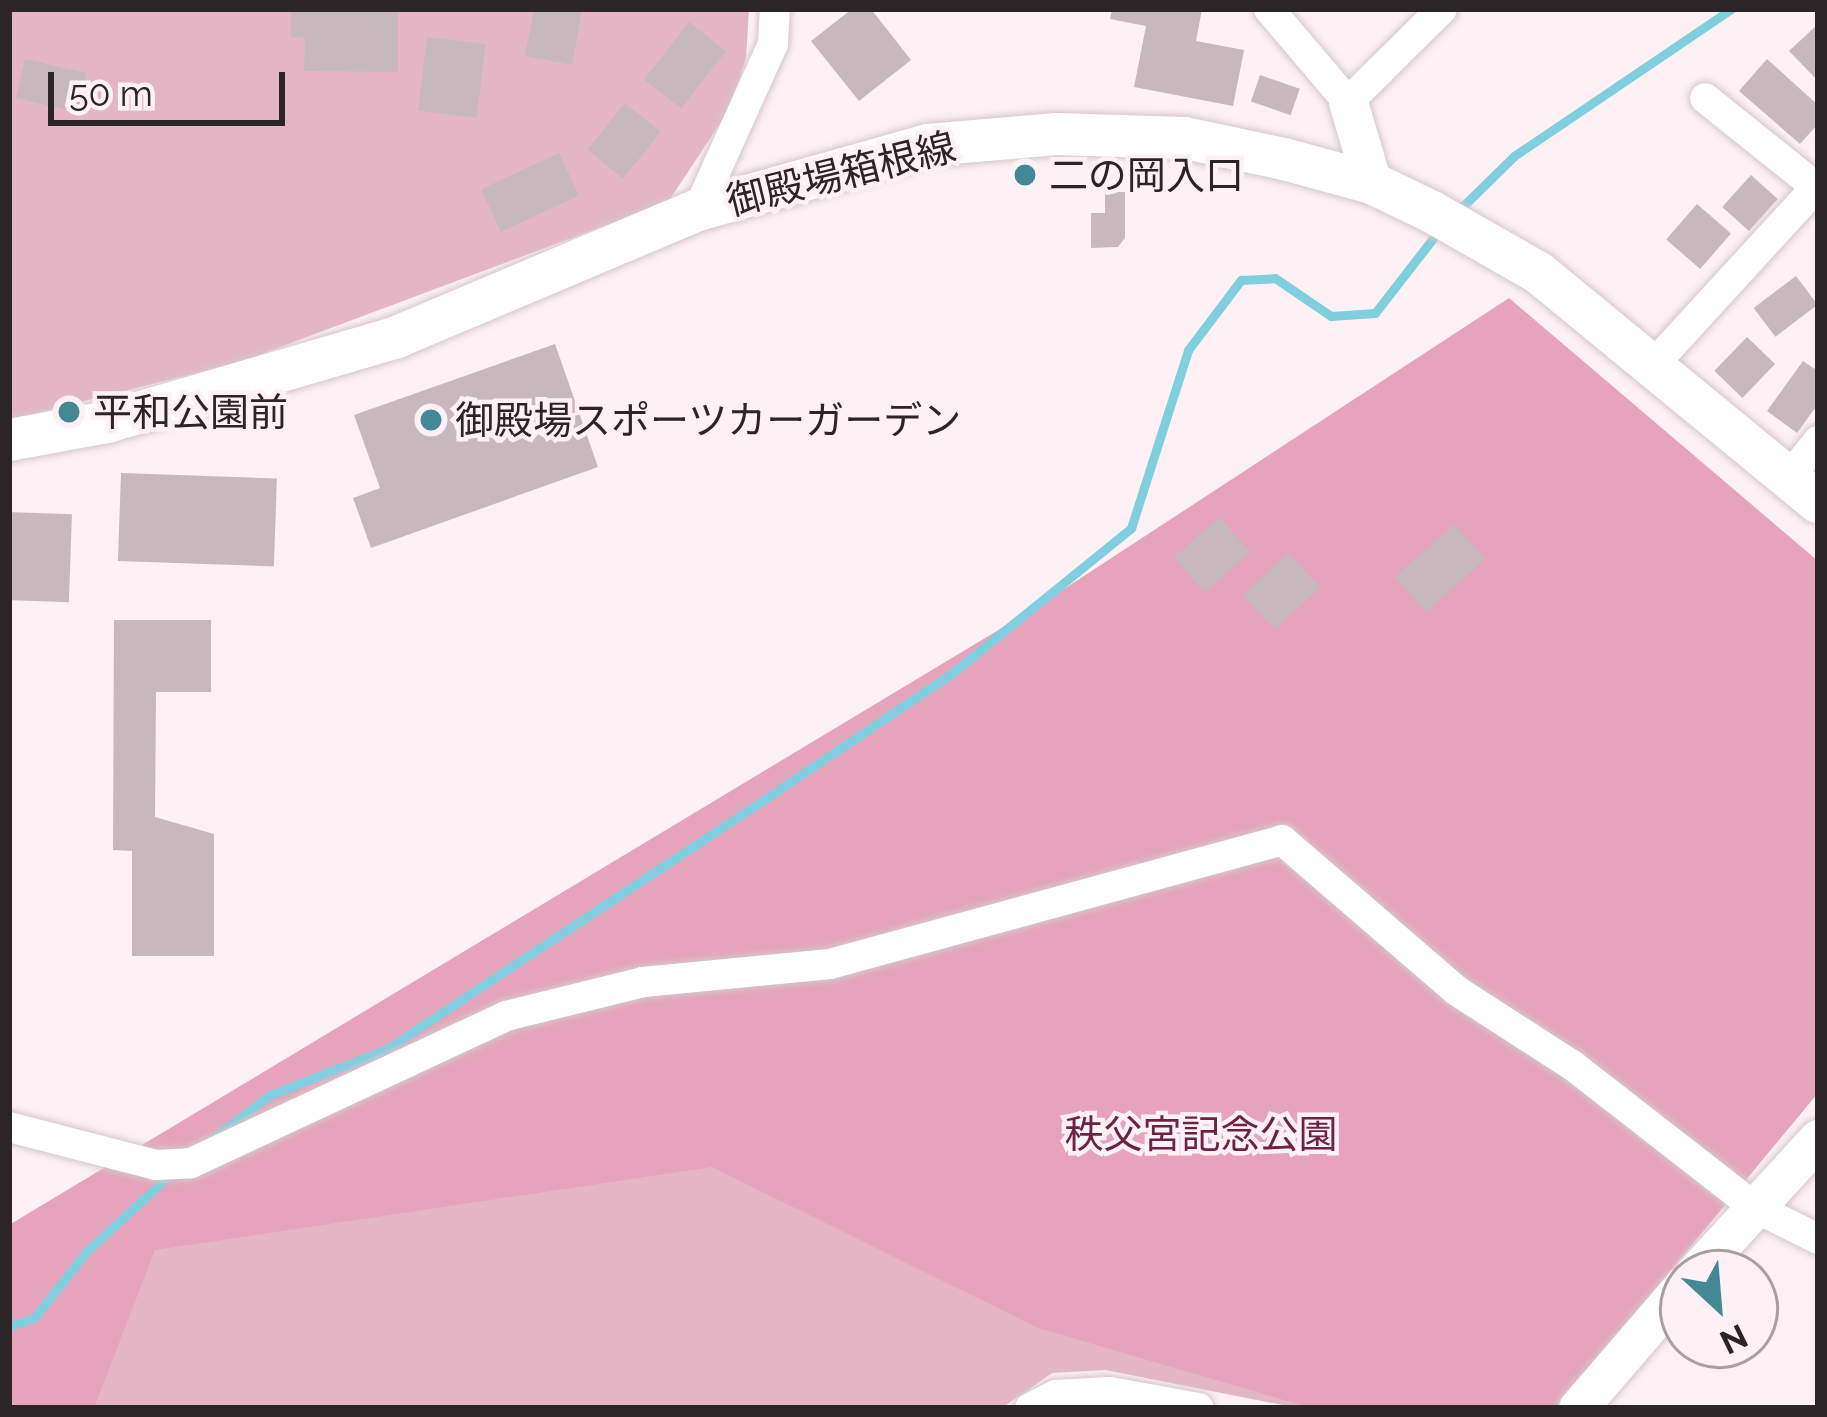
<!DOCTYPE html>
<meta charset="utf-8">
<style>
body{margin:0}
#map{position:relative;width:1827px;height:1417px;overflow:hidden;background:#fdf1f5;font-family:Raleway,"Noto Sans JP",sans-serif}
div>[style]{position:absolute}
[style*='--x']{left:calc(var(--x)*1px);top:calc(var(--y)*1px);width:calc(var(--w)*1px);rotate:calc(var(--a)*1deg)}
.green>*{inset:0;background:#e4b6c5}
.forest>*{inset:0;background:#e5a4bb}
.stream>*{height:9px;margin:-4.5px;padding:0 4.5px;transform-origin:4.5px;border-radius:4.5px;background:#80cfdf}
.building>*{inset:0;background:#c7b8bd;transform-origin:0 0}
.roads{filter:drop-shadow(0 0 3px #d5c6cb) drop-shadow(0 0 3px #d5c6cb)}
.minor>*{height:30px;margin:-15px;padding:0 15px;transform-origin:15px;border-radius:15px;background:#fff}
.tertiary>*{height:39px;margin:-19.5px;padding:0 19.5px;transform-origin:19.5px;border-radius:19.5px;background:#fff}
.secondary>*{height:42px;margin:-21px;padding:0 21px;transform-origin:21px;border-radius:21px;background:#fff}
.dots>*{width:33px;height:33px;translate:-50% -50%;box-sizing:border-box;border:6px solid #fdf1f5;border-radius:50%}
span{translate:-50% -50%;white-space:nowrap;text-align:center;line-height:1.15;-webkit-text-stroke:9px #fdf1f5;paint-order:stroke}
.street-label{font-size:39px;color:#2b2527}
.poi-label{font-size:39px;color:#2b2527}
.left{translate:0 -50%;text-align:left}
.park-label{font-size:39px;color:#6d2243}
.frame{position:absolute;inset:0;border:12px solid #2b2527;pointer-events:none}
.north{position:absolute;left:1659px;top:1249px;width:120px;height:120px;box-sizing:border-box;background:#fdf1f5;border:3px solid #a99fa3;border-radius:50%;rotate:154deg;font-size:33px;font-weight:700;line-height:48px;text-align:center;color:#2b2527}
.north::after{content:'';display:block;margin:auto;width:42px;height:54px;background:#438895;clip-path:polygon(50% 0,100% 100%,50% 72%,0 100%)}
.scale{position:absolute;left:48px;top:72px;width:237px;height:54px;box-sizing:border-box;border:6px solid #2b2527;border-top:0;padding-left:15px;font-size:36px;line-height:42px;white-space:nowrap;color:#2b2527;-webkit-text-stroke:9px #fdf1f5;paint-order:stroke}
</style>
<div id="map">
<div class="green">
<i style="clip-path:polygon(9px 9px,749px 9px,746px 58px,729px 110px,668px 202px,240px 362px,9px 420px)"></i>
<i style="clip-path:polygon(510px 1030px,1527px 1408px,1298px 1408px,1105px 1370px,1052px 1373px,1002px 1408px,9px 1408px,9px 1270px)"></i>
</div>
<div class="forest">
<i style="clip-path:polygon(1509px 298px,1818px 561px,1818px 1093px,1557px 1408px,1311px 1408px,1038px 1328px,712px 1167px,155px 1250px,94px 1408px,9px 1408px,9px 1225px,1035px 608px)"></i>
</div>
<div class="stream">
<i style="--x:1457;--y:212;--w:80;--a:-44.5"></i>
<i style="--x:1514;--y:156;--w:262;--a:-34.1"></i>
<i style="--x:209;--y:1141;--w:76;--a:-37"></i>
<i style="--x:270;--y:1095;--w:126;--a:-21.5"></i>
<i style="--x:387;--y:1049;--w:439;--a:-33.5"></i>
<i style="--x:753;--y:807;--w:239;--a:-33.9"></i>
<i style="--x:951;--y:674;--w:232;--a:-39"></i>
<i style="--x:1131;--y:528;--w:187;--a:-72.2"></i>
<i style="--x:1188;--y:350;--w:88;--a:-52.9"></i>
<i style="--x:1241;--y:280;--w:34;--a:-3"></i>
<i style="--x:1275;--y:278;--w:68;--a:34.2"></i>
<i style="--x:1331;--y:316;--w:44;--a:-3.9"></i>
<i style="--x:1375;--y:313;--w:108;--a:-52.2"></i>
<i style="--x:9;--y:1326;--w:26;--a:-18"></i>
<i style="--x:34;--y:1318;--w:85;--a:-51.7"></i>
<i style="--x:87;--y:1251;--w:117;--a:-42.6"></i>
</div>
<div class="building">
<i style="clip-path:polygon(291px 9px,398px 9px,398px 72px,304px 71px,305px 38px,291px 37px)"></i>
<i style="clip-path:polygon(534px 9px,582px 9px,572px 65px,525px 56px)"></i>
<i style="clip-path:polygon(852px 9px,871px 9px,911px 60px,859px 101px,811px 41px)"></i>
<i style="clip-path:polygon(1112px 9px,1202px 9px,1196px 41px,1244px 50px,1233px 106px,1134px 87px,1146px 26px,1110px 19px)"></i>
<i style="left:689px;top:22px;width:47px;height:73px;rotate:38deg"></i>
<i style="clip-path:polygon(1818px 24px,1818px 81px,1789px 51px)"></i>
<i style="left:427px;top:37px;width:59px;height:74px;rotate:7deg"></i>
<i style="left:25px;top:59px;width:63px;height:40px;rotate:13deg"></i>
<i style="clip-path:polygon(1767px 59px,1818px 105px,1818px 124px,1800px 144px,1739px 91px)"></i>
<i style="left:1260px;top:75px;width:42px;height:28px;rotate:19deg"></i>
<i style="left:625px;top:103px;width:46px;height:60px;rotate:39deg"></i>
<i style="left:559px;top:153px;width:47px;height:86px;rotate:65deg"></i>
<i style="left:1751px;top:175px;width:36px;height:43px;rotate:42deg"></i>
<i style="clip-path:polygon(1105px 192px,1125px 192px,1125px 238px,1118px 247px,1091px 248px,1091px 213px,1105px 213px)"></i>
<i style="left:1697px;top:204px;width:45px;height:47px;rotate:41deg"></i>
<i style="left:1796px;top:276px;width:36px;height:53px;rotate:53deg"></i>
<i style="left:1747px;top:337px;width:39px;height:47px;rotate:44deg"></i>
<i style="clip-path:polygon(555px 344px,598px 467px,371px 548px,353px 498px,380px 488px,354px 415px)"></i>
<i style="clip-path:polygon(1803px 361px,1818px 371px,1818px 404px,1797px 433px,1767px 411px)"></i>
<i style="left:121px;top:473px;width:156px;height:88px;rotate:2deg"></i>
<i style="left:9px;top:512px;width:63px;height:88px;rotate:2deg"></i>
<i style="left:1219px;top:517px;width:47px;height:61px;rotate:48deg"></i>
<i style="left:1454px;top:524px;width:47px;height:80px;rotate:48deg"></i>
<i style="left:1288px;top:553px;width:47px;height:62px;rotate:47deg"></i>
<i style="clip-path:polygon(114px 620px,211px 620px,211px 692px,156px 692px,155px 817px,214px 834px,214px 956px,132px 956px,132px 851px,113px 850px)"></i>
</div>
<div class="roads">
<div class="minor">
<i style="--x:1269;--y:9;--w:122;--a:49.7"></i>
<i style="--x:1348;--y:102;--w:132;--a:-44.7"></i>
<i style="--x:698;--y:210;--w:182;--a:-65.7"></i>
<i style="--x:773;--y:44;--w:35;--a:-87"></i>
<i style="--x:1655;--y:363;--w:239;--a:-47.5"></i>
<i style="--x:1816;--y:187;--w:142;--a:-141.3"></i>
<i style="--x:1790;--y:476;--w:45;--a:-51.3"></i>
<i style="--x:9;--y:1127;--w:152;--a:14.5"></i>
<i style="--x:156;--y:1165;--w:35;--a:-3"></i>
<i style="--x:191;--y:1163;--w:348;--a:-25"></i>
<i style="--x:506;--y:1016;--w:141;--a:-13.9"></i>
<i style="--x:643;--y:982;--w:188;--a:-5.5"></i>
<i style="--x:830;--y:964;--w:469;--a:-15.3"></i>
<i style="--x:1282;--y:840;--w:231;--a:40.8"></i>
<i style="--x:1457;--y:991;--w:137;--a:32.8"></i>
<i style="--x:1572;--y:1065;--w:233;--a:37.9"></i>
<i style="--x:1756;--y:1208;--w:69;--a:26.6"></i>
<i style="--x:1030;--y:1408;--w:29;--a:-27"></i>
<i style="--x:1056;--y:1395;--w:54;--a:-3.2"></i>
<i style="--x:1110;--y:1392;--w:90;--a:10.2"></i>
</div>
<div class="tertiary">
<i style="--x:1348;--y:102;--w:84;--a:73.5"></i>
<i style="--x:1695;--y:1273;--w:182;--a:-47.5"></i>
<i style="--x:1578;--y:1408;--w:161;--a:-49.3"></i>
</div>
<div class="secondary">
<i style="--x:9;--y:440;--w:100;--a:-10.4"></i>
<i style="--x:107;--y:422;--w:302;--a:-16.3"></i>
<i style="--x:397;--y:337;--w:327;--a:-22.9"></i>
<i style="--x:698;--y:210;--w:239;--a:-15.8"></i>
<i style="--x:928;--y:145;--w:129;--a:-4.9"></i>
<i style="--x:1057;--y:134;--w:128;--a:1.8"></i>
<i style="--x:1185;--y:138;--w:101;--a:12"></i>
<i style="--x:1284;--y:159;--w:91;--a:15.3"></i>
<i style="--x:1372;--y:183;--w:67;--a:25.8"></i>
<i style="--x:1432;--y:212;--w:123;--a:29.7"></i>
<i style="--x:1539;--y:273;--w:361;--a:39.4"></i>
</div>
</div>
<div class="dots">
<i style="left:1025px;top:175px;background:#438895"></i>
<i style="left:69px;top:412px;background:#438895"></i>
<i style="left:431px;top:420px;background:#438895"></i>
</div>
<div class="street-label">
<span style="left:841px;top:174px;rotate:-14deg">御殿場箱根線</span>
</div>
<div class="poi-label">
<span class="left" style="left:1049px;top:175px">二の岡入口</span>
<span class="left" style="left:93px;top:412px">平和公園前</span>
<span class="left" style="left:455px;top:420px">御殿場スポーツカーガーデン</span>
</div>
<div class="park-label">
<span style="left:1201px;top:1134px">秩父宮記念公園</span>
</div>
<div class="frame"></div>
<div class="north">N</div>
<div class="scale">50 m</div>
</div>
